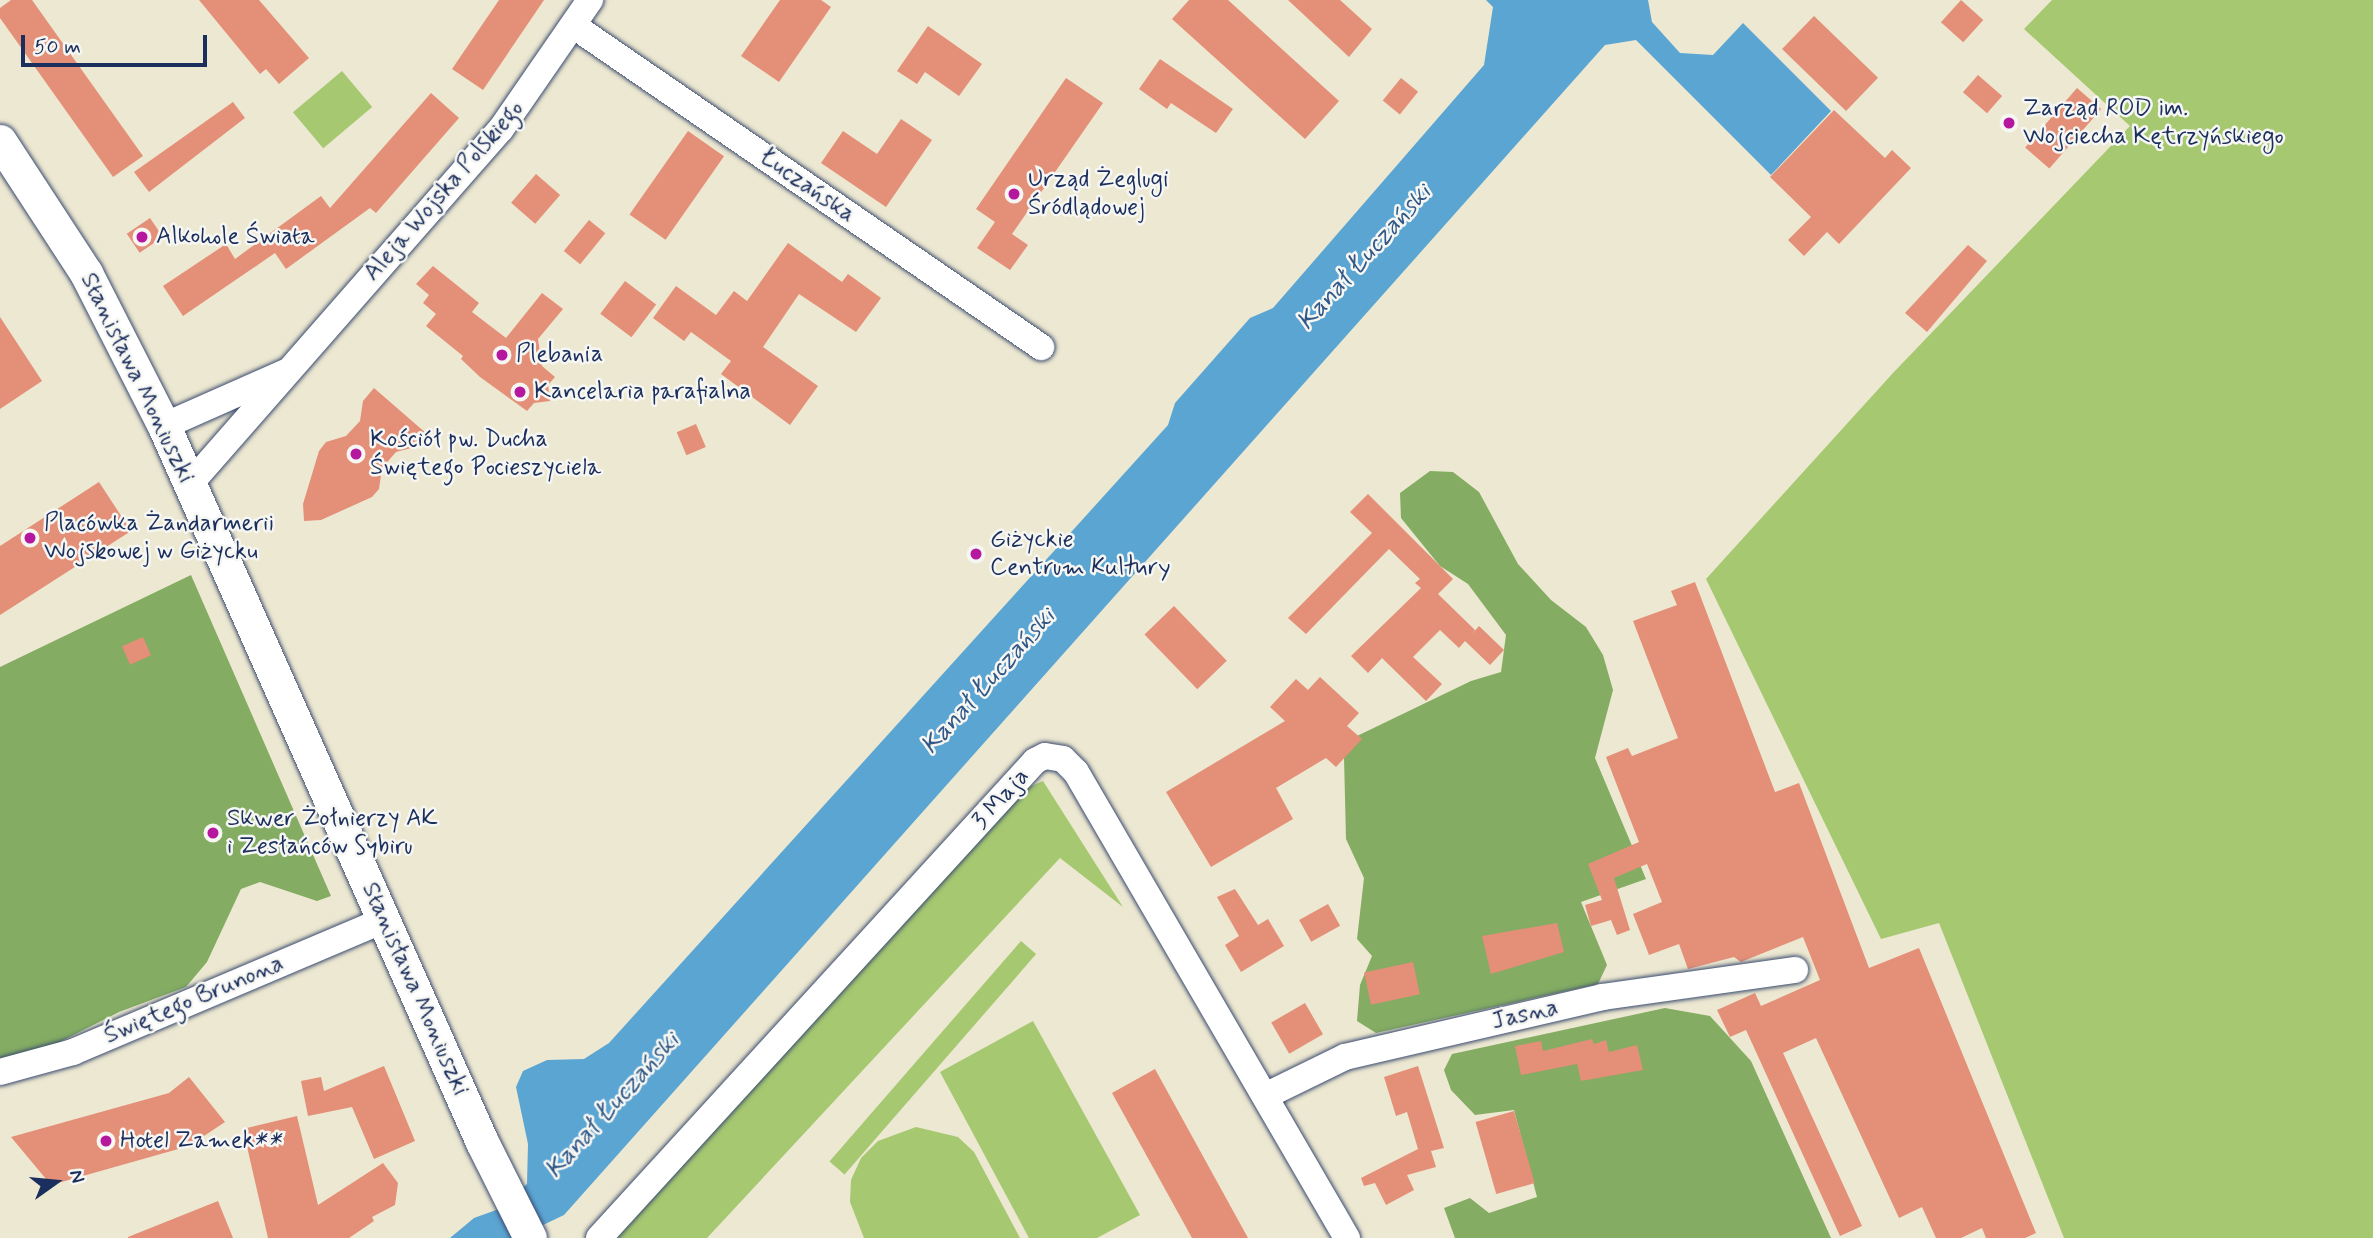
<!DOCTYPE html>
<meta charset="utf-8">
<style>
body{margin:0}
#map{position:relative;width:2373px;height:1238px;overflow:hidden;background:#ede8d1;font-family:Mynerve,sans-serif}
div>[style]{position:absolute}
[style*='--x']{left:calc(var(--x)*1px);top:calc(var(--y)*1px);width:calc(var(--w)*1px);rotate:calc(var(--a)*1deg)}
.green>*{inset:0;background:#a6c871;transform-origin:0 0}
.forest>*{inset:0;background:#84ac63}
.water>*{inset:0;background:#5ba5d3}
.building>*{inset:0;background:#e48f78;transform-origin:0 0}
.roads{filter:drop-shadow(0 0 2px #3a4b6f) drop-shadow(0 0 2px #3a4b6f)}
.minor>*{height:26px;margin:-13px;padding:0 13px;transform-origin:13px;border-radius:13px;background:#fff}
.tertiary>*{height:33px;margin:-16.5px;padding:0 16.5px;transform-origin:16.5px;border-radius:16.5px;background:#fff}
.dots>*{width:19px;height:19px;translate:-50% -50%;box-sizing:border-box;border:4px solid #f6f6f2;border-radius:50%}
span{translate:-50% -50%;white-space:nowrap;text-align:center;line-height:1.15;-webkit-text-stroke:5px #f6f6f2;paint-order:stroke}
.poi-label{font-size:24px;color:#1b2f5e}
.left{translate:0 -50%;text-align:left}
.street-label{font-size:24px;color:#1b2f5e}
.water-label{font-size:26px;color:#315887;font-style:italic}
.north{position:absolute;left:21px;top:1147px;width:70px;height:70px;-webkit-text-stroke:5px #f6f6f2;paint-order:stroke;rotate:75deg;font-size:19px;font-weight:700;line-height:28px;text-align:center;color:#1b2f5e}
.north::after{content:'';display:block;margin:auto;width:24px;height:32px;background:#1b2f5e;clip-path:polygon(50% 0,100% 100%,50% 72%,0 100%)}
.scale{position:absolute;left:21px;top:35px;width:186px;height:32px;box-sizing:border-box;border:4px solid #1b2f5e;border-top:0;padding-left:9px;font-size:21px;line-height:24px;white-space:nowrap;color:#1b2f5e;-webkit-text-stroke:5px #f6f6f2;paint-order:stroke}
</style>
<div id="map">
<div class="green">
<i style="clip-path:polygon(2052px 0,2373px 0,2373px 1238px,2064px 1238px,1939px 923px,1881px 939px,1706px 579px,1893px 373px,2130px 126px,2024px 29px)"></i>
<i style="left:342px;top:71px;width:47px;height:64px;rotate:50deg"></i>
<i style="clip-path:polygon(1043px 781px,1123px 907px,1060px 858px,707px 1238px,614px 1238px,1022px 790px)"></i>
<i style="left:1021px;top:941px;width:20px;height:292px;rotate:41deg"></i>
<i style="clip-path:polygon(1033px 1021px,1140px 1215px,1097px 1238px,1029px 1238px,940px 1072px)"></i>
<i style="clip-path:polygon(916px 1127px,958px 1137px,974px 1152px,1020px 1238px,864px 1238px,850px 1202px,851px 1180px,861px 1158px,878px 1141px)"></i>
</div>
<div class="forest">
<i style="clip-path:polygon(1430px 471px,1453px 472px,1479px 492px,1518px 564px,1551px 600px,1586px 627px,1603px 655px,1613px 690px,1595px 758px,1646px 879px,1581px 902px,1607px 965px,1598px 984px,1376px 1033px,1357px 1021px,1360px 985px,1372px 956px,1357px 939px,1364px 878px,1346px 839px,1344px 757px,1357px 736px,1471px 681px,1501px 672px,1506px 635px,1468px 584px,1440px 566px,1401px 518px,1400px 493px)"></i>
<i style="clip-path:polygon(191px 575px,331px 896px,317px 901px,260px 882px,241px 889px,207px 962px,186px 987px,119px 1012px,38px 1053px,0 1060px,0 667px)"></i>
<i style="clip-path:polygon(1665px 1008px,1710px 1016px,1751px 1061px,1831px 1238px,1455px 1238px,1444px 1208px,1470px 1198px,1489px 1213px,1537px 1197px,1514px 1110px,1475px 1115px,1451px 1090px,1444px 1070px,1452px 1054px)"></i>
</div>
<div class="water">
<i style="clip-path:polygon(1486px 0,1648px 0,1652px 22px,1680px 53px,1713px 55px,1743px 23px,1831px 111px,1771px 175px,1636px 40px,1605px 45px,564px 1215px,541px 1226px,528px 1238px,450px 1238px,474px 1218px,499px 1209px,527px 1184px,528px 1144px,516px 1087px,523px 1071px,547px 1060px,584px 1059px,609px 1043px,1168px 425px,1175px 403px,1250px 318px,1273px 308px,1484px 65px,1493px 7px)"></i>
</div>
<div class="building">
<i style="clip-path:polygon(11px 0,32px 0,143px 156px,113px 177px,0 18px,0 8px)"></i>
<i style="clip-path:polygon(199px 0,259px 0,309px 58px,279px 84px,266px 69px,260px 74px)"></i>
<i style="clip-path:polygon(499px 0,544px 0,483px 90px,452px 69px)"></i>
<i style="clip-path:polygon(780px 0,821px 0,831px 7px,779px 82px,741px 56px)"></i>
<i style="clip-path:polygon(1189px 0,1228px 0,1339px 101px,1305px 139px,1172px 19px)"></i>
<i style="clip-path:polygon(1288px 0,1340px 0,1372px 29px,1349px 57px)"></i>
<i style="left:1961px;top:0;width:30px;height:30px;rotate:42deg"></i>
<i style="left:1814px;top:16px;width:89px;height:46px;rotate:44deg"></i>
<i style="clip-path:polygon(928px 26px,982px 64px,959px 96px,925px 72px,917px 84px,897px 71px)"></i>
<i style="clip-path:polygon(1160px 59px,1233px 109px,1216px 133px,1171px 103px,1167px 109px,1139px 89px)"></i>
<i style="left:1978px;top:75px;width:32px;height:23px;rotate:41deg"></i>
<i style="clip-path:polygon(1066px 78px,1103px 103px,1012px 234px,1028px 245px,1010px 270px,977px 248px,995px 222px,976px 209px)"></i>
<i style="left:1401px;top:78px;width:22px;height:29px;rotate:39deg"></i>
<i style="left:2077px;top:88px;width:32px;height:79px;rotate:41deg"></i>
<i style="clip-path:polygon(431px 93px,459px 118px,376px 213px,370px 208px,286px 269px,275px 253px,183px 316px,163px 286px,226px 244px,235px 259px,321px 196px,330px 208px)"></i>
<i style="clip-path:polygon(233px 102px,245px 118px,149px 192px,134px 172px)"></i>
<i style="clip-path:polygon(1834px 110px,1885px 158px,1892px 150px,1911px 168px,1839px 244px,1827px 232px,1804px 256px,1788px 240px,1811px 217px,1770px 177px)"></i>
<i style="clip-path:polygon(901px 119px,932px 140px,886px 207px,821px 163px,843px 131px,877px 154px)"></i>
<i style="left:688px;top:131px;width:44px;height:102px;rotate:35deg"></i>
<i style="left:536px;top:174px;width:32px;height:38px;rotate:41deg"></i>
<i style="left:150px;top:218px;width:23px;height:28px;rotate:56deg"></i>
<i style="left:589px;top:220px;width:21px;height:40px;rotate:39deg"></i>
<i style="clip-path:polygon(788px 243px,842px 282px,848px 274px,881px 298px,856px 332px,799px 294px,763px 347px,818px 386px,790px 425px,721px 374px,731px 361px,691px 332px,684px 341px,653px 318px,676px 286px,716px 315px,734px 291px,747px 301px)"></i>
<i style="clip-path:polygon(1968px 245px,1987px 261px,1927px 332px,1905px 313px)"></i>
<i style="clip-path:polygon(433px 266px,479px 303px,472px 312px,506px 338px,542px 293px,563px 309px,538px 339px,542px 366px,555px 377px,548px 385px,550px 401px,534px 403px,527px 411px,480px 377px,461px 359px,463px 356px,426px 326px,436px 314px,423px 303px,429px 295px,416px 284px)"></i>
<i style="left:625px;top:281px;width:39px;height:41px;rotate:37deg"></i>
<i style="clip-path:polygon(0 317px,42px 381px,0 409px)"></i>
<i style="clip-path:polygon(374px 388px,427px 434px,415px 447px,396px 452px,382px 468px,379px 489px,372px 497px,321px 520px,304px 521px,303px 504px,319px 451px,326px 442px,346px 436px,360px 421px,363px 401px)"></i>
<i style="left:696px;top:424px;width:25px;height:21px;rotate:67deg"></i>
<i style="clip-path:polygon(99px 482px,131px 531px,0 615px,0 546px)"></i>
<i style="clip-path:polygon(1368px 494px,1453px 579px,1438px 594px,1475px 630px,1472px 634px,1479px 626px,1504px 650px,1490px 665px,1465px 641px,1459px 648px,1440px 630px,1413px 657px,1442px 684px,1426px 701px,1382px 658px,1368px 673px,1351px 656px,1421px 588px,1415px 583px,1420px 579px,1389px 549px,1306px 634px,1288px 618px,1372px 533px,1350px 512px)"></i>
<i style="clip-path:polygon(1695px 582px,1775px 792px,1799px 783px,1869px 968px,1919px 948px,2036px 1233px,2025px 1238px,1986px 1238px,1982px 1228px,1961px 1238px,1936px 1238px,1922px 1207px,1899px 1218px,1816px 1038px,1783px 1053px,1862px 1226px,1840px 1236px,1746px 1030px,1730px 1037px,1717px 1010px,1755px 993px,1761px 1006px,1820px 980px,1803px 937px,1741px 962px,1734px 957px,1688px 969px,1679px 944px,1649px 955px,1633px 914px,1662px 902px,1647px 864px,1614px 878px,1630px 930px,1617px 935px,1611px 920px,1591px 926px,1585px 905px,1602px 900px,1588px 864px,1639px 842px,1606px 757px,1628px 748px,1632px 756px,1678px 738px,1633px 621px,1677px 605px,1671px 591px)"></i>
<i style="left:1174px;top:606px;width:76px;height:41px;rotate:46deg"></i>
<i style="left:143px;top:637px;width:20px;height:23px;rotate:66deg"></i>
<i style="clip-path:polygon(1320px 677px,1359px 713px,1347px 726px,1362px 739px,1336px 767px,1326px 758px,1276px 788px,1293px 819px,1211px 867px,1166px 792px,1285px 721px,1270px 707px,1296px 679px,1308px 690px)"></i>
<i style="clip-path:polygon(1235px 889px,1258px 925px,1268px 919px,1284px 946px,1241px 972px,1225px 945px,1239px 936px,1217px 897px)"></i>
<i style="left:1328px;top:904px;width:25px;height:33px;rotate:61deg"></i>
<i style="clip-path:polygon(1557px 923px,1564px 952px,1491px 974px,1482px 936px)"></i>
<i style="left:1413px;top:962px;width:33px;height:50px;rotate:78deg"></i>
<i style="left:1305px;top:1003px;width:36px;height:39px;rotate:60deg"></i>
<i style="clip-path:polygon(1592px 1039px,1594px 1044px,1606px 1040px,1609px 1052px,1637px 1045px,1643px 1070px,1581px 1081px,1577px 1064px,1521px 1075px,1515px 1046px,1541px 1041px,1543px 1051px)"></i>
<i style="clip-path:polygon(384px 1066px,415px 1141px,374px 1159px,352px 1107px,308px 1116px,301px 1081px,321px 1077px,324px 1091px)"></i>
<i style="clip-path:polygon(1418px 1066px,1444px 1148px,1431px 1151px,1436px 1167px,1407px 1175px,1414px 1190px,1386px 1205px,1375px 1183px,1364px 1186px,1361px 1178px,1418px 1149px,1407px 1112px,1396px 1116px,1384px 1077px)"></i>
<i style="clip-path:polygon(1155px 1069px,1248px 1238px,1192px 1238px,1112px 1093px)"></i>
<i style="clip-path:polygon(189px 1077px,225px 1122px,189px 1146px,51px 1185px,11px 1137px,169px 1093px)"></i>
<i style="left:1514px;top:1111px;width:75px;height:40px;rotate:74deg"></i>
<i style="clip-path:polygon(297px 1116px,318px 1205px,383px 1163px,398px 1183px,395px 1205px,372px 1217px,374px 1221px,349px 1238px,268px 1238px,243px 1129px)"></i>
<i style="clip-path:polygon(218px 1201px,233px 1238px,128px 1238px,128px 1237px)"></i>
</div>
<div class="roads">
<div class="minor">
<i style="--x:574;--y:26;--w:567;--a:34.5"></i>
<i style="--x:164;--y:426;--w:133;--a:-23.9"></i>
<i style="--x:190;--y:484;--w:472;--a:-48.8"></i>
<i style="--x:501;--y:129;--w:157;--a:-55.4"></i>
<i style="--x:0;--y:1072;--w:76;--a:-15.3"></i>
<i style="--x:73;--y:1052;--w:338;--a:-23"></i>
<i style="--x:1265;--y:1096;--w:89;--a:-26"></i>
<i style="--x:1345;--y:1057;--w:264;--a:-13.1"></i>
<i style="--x:1602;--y:997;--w:195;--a:-8"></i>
<i style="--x:599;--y:1238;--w:646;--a:-47.57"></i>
<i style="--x:1035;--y:761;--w:11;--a:-27"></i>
<i style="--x:1045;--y:756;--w:18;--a:9"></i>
<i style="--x:1063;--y:759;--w:18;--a:45"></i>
<i style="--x:1076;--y:772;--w:539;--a:59.82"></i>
</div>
<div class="tertiary">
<i style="--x:0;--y:141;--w:158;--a:56.9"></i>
<i style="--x:86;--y:273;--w:172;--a:63"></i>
<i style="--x:164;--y:426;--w:783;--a:66.05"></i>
<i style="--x:482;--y:1142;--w:107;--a:63.4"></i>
</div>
</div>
<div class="dots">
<i style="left:2009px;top:123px;background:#b5179e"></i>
<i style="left:1014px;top:194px;background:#b5179e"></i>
<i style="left:142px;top:237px;background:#b5179e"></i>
<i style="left:502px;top:355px;background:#b5179e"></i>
<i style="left:520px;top:392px;background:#b5179e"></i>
<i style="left:356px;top:454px;background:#b5179e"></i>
<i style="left:30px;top:538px;background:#b5179e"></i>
<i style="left:976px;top:554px;background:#b5179e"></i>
<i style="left:213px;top:833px;background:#b5179e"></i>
<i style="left:106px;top:1141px;background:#b5179e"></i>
</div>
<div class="poi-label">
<span class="left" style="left:2023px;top:123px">Zarząd ROD im.<br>Wojciecha Kętrzyńskiego</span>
<span class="left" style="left:1028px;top:194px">Urząd Żeglugi<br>Śródlądowej</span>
<span class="left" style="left:156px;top:237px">Alkohole Świata</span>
<span class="left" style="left:516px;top:355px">Plebania</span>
<span class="left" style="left:534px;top:392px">Kancelaria parafialna</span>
<span class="left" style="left:370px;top:454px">Kościół pw. Ducha<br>Świętego Pocieszyciela</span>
<span class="left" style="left:44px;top:538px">Placówka Żandarmerii<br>Wojskowej w Giżycku</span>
<span class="left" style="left:990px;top:554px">Giżyckie<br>Centrum Kultury</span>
<span class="left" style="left:227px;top:833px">Skwer Żołnierzy AK<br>i Zesłańców Sybiru</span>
<span class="left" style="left:120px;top:1141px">Hotel Zamek**</span>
</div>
<div class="street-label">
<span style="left:807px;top:186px;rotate:35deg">Łuczańska</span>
<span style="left:444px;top:191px;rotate:-49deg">Aleja Wojska Polskiego</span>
<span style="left:137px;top:378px;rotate:64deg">Stanisława Moniuszki</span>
<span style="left:1001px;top:799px;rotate:-48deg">3 Maja</span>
<span style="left:415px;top:989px;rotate:66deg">Stanisława Moniuszki</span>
<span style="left:194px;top:1000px;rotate:-23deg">Świętego Brunona</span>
<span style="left:1525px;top:1015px;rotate:-13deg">Jasna</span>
</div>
<div class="water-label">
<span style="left:1365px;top:258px;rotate:-48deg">Kanał Łuczański</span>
<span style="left:989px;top:682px;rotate:-48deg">Kanał Łuczański</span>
<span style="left:613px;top:1106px;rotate:-48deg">Kanał Łuczański</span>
</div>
<div class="north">N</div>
<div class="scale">50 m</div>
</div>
